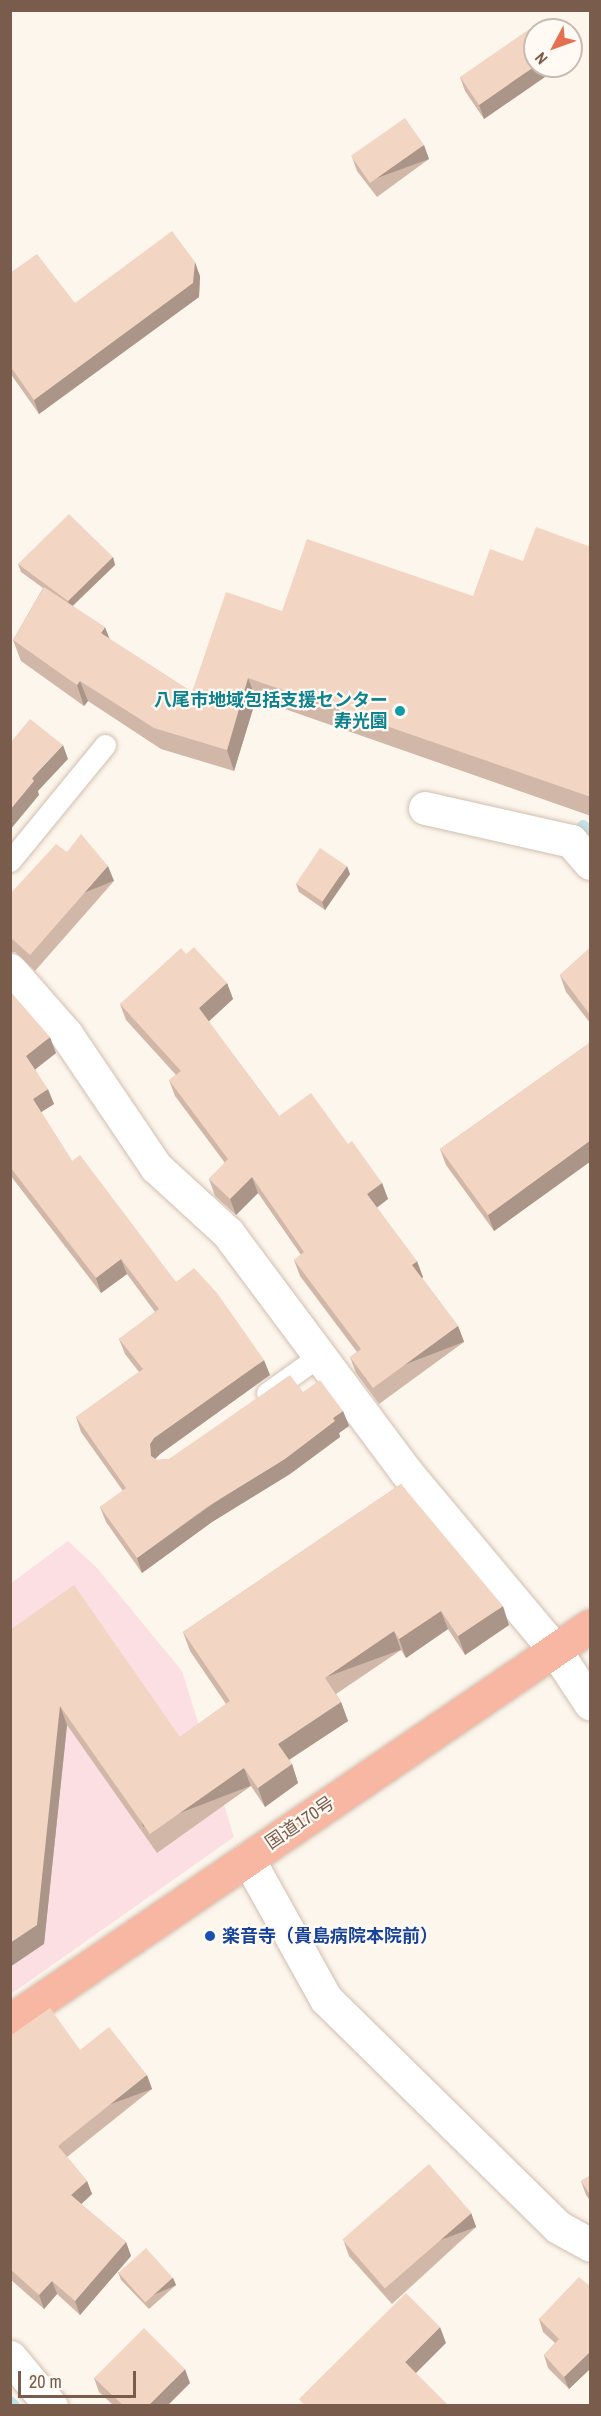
<!DOCTYPE html>
<meta charset="utf-8">
<style>
body{margin:0}
#map{position:relative;width:601px;height:2416px;overflow:hidden;background:#fdf6ec;font-family:"Archivo Narrow","Noto Sans JP",sans-serif}
div>[style]{position:absolute}
[style*='--x']{left:calc(var(--x)*1px);top:calc(var(--y)*1px);width:calc(var(--w)*1px);rotate:calc(var(--a)*1deg)}
.medical>*{inset:0;background:#fbdfe3}
.stream>*{height:12px;margin:-6px;padding:0 6px;transform-origin:6px;border-radius:6px;background:#bfe3e8}
.roads{filter:drop-shadow(0 0 2px #d1beb0) drop-shadow(0 0 2px #d1beb0)}
.lane>*{height:21px;margin:-10.5px;padding:0 10.5px;transform-origin:10.5px;border-radius:10.5px;background:#fff}
.street>*{height:33px;margin:-16.5px;padding:0 16.5px;transform-origin:16.5px;border-radius:16.5px;background:#fff}
.highway>*{height:33px;margin:-16.5px;padding:0 16.5px;transform-origin:16.5px;border-radius:16.5px;background:#f7b7a3}
.wall>*{inset:0;background:#d1b7a8}
.shaded-wall>*{inset:0;background:#aa9588;transform-origin:0 0}
.building>*{inset:0;background:#f3d5c3;transform-origin:0 0}
.dots>*{width:16px;height:16px;translate:-50% -50%;box-sizing:border-box;border:3px solid #fffaf3;border-radius:50%}
span{translate:-50% -50%;white-space:nowrap;text-align:center;line-height:1.15;-webkit-text-stroke:4.5px #fffaf3;paint-order:stroke}
.culture-label{font-size:18px;color:#0d838f;font-weight:700}
.right{translate:-100% -50%;text-align:right}
.street-label{font-size:18px;color:#7a5c4d}
.transit-label{font-size:18px;color:#164399;font-weight:700}
.left{translate:0 -50%;text-align:left}
.frame{position:absolute;inset:0;border:12px solid #7a5c4d;pointer-events:none}
.north{position:absolute;left:523px;top:18px;width:60px;height:60px;box-sizing:border-box;background:#fffaf3;border:2px solid #cabbb1;border-radius:50%;rotate:229deg;font-size:16px;font-weight:700;line-height:24px;text-align:center;color:#7a5c4d}
.north::after{content:'';display:block;margin:auto;width:21px;height:27px;background:#e76f51;clip-path:polygon(50% 0,100% 100%,50% 72%,0 100%)}
.scale{position:absolute;left:18px;top:2371px;width:118px;height:27px;box-sizing:border-box;border:3px solid #7a5c4d;border-top:0;padding-left:8px;font-size:18px;line-height:21px;white-space:nowrap;color:#7a5c4d;-webkit-text-stroke:4px #fffaf3;paint-order:stroke}
</style>
<div id="map">
<div class="medical">
<i style="clip-path:polygon(68px 1541px,97px 1568px,182px 1671px,234px 1837px,11px 1994px,10px 1584px)"></i>
</div>
<div class="stream">
<i style="--x:583;--y:826;--w:11;--a:49"></i>
<i style="--x:10;--y:2402;--w:6;--a:45"></i>
</div>
<div class="roads">
<div class="lane">
<i style="--x:10;--y:861;--w:150;--a:-50.7"></i>
<i style="--x:267;--y:1393;--w:64;--a:-35.4"></i>
</div>
<div class="street">
<i style="--x:425;--y:808;--w:150;--a:12.7"></i>
<i style="--x:571;--y:841;--w:29;--a:49"></i>
<i style="--x:10;--y:970;--w:85;--a:48.8"></i>
<i style="--x:66;--y:1034;--w:161;--a:55.9"></i>
<i style="--x:156;--y:1167;--w:98;--a:42.5"></i>
<i style="--x:228;--y:1233;--w:299;--a:53.3"></i>
<i style="--x:407;--y:1473;--w:231;--a:50.1"></i>
<i style="--x:555;--y:1650;--w:64;--a:56.6"></i>
<i style="--x:248;--y:1859;--w:160;--a:60.9"></i>
<i style="--x:326;--y:1999;--w:325;--a:44.5"></i>
<i style="--x:558;--y:2227;--w:37;--a:29"></i>
<i style="--x:10;--y:2357;--w:64;--a:50.1"></i>
</div>
<div class="highway">
<i style="--x:10;--y:2021;--w:702;--a:-34.26"></i>
</div>
</div>
<div class="wall">
<i style="clip-path:polygon(555px 70px,484px 119px,465px 91px,460px 77px)"></i>
<i style="clip-path:polygon(352px 157px,429px 159px,377px 197px,357px 171px)"></i>
<i style="clip-path:polygon(10px 273px,75px 303px,200px 276px,199px 297px,39px 414px,10px 373px)"></i>
<i style="clip-path:polygon(591px 547px,591px 816px,256px 699px,234px 771px,161px 749px,88px 701px,84px 706px,21px 661px,13px 640px,43px 588px,21px 572px,18px 564px,113px 557px,115px 565px,73px 606px,109px 639px,192px 692px,282px 611px,473px 596px,523px 561px)"></i>
<i style="clip-path:polygon(67px 852px,114px 881px,35px 971px,15px 952px,10px 953px,10px 894px)"></i>
<i style="clip-path:polygon(350px 874px,325px 910px,299px 892px,296px 884px)"></i>
<i style="clip-path:polygon(591px 947px,591px 1024px,566px 992px,560px 975px)"></i>
<i style="clip-path:polygon(186px 954px,227px 983px,233px 999px,208px 1021px,279px 1116px,348px 1144px,382px 1183px,388px 1199px,377px 1208px,423px 1277px,422px 1278px,458px 1326px,464px 1342px,379px 1404px,356px 1373px,350px 1357px,357px 1352px,300px 1276px,294px 1260px,301px 1255px,258px 1193px,236px 1215px,215px 1196px,209px 1179px,225px 1163px,175px 1096px,169px 1080px,176px 1075px,126px 1020px,120px 1004px)"></i>
<i style="clip-path:polygon(10px 991px,56px 1053px,35px 1069px,54px 1104px,41px 1112px,72px 1161px,176px 1282px,270px 1375px,160px 1454px,155px 1459px,157px 1460px,169px 1459px,303px 1392px,343px 1411px,349px 1426px,339px 1433px,340px 1437px,290px 1474px,212px 1522px,142px 1573px,106px 1522px,100px 1507px,123px 1491px,81px 1432px,76px 1417px,139px 1372px,125px 1354px,119px 1339px,155px 1312px,127px 1274px,101px 1293px,10px 1175px)"></i>
<i style="clip-path:polygon(591px 1042px,591px 1161px,494px 1231px,446px 1165px,440px 1149px)"></i>
<i style="clip-path:polygon(401px 1484px,509px 1625px,465px 1655px,448px 1629px,406px 1658px,401px 1650px,336px 1694px,341px 1702px,348px 1721px,289px 1760px,292px 1764px,298px 1783px,265px 1807px,251px 1786px,157px 1853px,67px 1725px,44px 1944px,10px 1630px,180px 1737px,226px 1704px,190px 1651px,183px 1632px)"></i>
<i style="clip-path:polygon(10px 2036px,80px 2050px,152px 2089px,67px 2157px,87px 2181px,92px 2194px,81px 2204px,126px 2242px,131px 2256px,80px 2315px,57px 2294px,44px 2309px,10px 2279px)"></i>
<i style="clip-path:polygon(591px 2175px,591px 2202px,586px 2195px,581px 2181px)"></i>
<i style="clip-path:polygon(471px 2213px,476px 2227px,392px 2304px,349px 2256px,344px 2242px)"></i>
<i style="clip-path:polygon(118px 2272px,173px 2278px,176px 2285px,149px 2309px,121px 2280px)"></i>
<i style="clip-path:polygon(591px 2287px,591px 2368px,569px 2389px,548px 2368px,544px 2355px,555px 2343px,543px 2332px,539px 2319px)"></i>
<i style="clip-path:polygon(94px 2378px,190px 2383px,167px 2406px,114px 2406px,99px 2392px)"></i>
</div>
<div class="shaded-wall">
<i style="clip-path:polygon(535px 66px,554px 66px,555px 70px,484px 119px,479px 105px)"></i>
<i style="left:424px;top:145px;width:15px;height:64px;rotate:70deg"></i>
<i style="clip-path:polygon(195px 262px,200px 276px,199px 297px,39px 414px,34px 400px)"></i>
<i style="clip-path:polygon(113px 557px,115px 565px,70px 608px,68px 601px)"></i>
<i style="clip-path:polygon(105px 627px,113px 648px,101px 633px)"></i>
<i style="clip-path:polygon(248px 678px,256px 699px,234px 771px,227px 750px)"></i>
<i style="clip-path:polygon(80px 681px,88px 701px,84px 706px,77px 685px)"></i>
<i style="clip-path:polygon(63px 745px,68px 759px,38px 791px,39px 795px,10px 830px,10px 810px,32px 778px)"></i>
<i style="left:108px;top:866px;width:16px;height:118px;rotate:68deg"></i>
<i style="clip-path:polygon(347px 866px,350px 874px,325px 910px,322px 902px)"></i>
<i style="clip-path:polygon(227px 983px,233px 999px,205px 1025px,199px 1008px)"></i>
<i style="clip-path:polygon(50px 1037px,56px 1053px,32px 1072px,26px 1056px)"></i>
<i style="clip-path:polygon(48px 1089px,54px 1104px,38px 1114px,33px 1099px)"></i>
<i style="clip-path:polygon(591px 1140px,591px 1161px,494px 1231px,488px 1215px)"></i>
<i style="clip-path:polygon(252px 1177px,258px 1193px,236px 1215px,230px 1199px)"></i>
<i style="clip-path:polygon(382px 1183px,388px 1199px,373px 1210px,367px 1194px)"></i>
<i style="clip-path:polygon(121px 1259px,127px 1274px,101px 1293px,96px 1278px)"></i>
<i style="clip-path:polygon(417px 1261px,423px 1277px,418px 1281px,412px 1265px)"></i>
<i style="left:458px;top:1326px;width:17px;height:105px;rotate:69deg"></i>
<i style="clip-path:polygon(264px 1360px,270px 1375px,160px 1454px,155px 1459px,151px 1456px,150px 1444px,154px 1438px)"></i>
<i style="clip-path:polygon(343px 1411px,349px 1426px,339px 1433px,340px 1437px,290px 1474px,212px 1522px,142px 1573px,137px 1558px)"></i>
<i style="clip-path:polygon(503px 1606px,509px 1625px,465px 1655px,458px 1636px)"></i>
<i style="clip-path:polygon(441px 1611px,448px 1629px,406px 1658px,399px 1639px)"></i>
<i style="left:394px;top:1631px;width:20px;height:83px;rotate:70deg"></i>
<i style="clip-path:polygon(341px 1702px,348px 1721px,284px 1763px,278px 1744px)"></i>
<i style="clip-path:polygon(60px 1706px,67px 1725px,44px 1944px,10px 1967px,10px 1943px)"></i>
<i style="clip-path:polygon(292px 1764px,298px 1783px,265px 1807px,258px 1788px)"></i>
<i style="left:244px;top:1768px;width:19px;height:115px;rotate:69deg"></i>
<i style="left:147px;top:2075px;width:15px;height:114px;rotate:70deg"></i>
<i style="clip-path:polygon(87px 2181px,92px 2194px,76px 2209px,71px 2195px)"></i>
<i style="left:471px;top:2213px;width:15px;height:114px;rotate:70deg"></i>
<i style="clip-path:polygon(126px 2242px,131px 2256px,80px 2315px,75px 2301px)"></i>
<i style="left:173px;top:2278px;width:8px;height:36px;rotate:67deg"></i>
<i style="clip-path:polygon(52px 2281px,57px 2294px,44px 2309px,39px 2295px)"></i>
<i style="clip-path:polygon(440px 2327px,446px 2343px,411px 2378px,405px 2362px)"></i>
<i style="clip-path:polygon(591px 2351px,591px 2368px,569px 2389px,564px 2377px)"></i>
<i style="clip-path:polygon(185px 2369px,190px 2383px,167px 2406px,148px 2406px)"></i>
</div>
<div class="building">
<i style="clip-path:polygon(531px 28px,535px 34px,535px 66px,479px 105px,460px 77px)"></i>
<i style="left:405px;top:118px;width:33px;height:66px;rotate:55deg"></i>
<i style="clip-path:polygon(172px 231px,195px 262px,193px 283px,34px 400px,10px 366px,10px 273px,37px 254px,75px 303px)"></i>
<i style="clip-path:polygon(69px 514px,113px 557px,68px 601px,18px 564px)"></i>
<i style="clip-path:polygon(536px 527px,591px 547px,591px 719px,589px 718px,591px 721px,591px 797px,248px 678px,227px 750px,154px 728px,80px 681px,77px 685px,13px 640px,44px 587px,105px 627px,101px 633px,192px 692px,226px 592px,282px 611px,307px 539px,473px 596px,490px 549px,523px 561px)"></i>
<i style="clip-path:polygon(30px 719px,63px 745px,32px 778px,34px 781px,10px 810px,10px 743px)"></i>
<i style="clip-path:polygon(81px 834px,108px 866px,30px 955px,10px 937px,10px 894px,56px 844px,67px 852px)"></i>
<i style="left:320px;top:848px;width:32px;height:43px;rotate:34deg"></i>
<i style="clip-path:polygon(194px 947px,227px 983px,199px 1008px,279px 1116px,311px 1093px,348px 1144px,352px 1141px,382px 1183px,367px 1194px,417px 1261px,412px 1265px,458px 1326px,373px 1388px,350px 1357px,361px 1349px,294px 1260px,304px 1252px,252px 1177px,230px 1199px,209px 1179px,228px 1159px,169px 1080px,181px 1071px,120px 1004px,181px 948px,186px 954px)"></i>
<i style="clip-path:polygon(591px 947px,591px 1016px,560px 975px)"></i>
<i style="clip-path:polygon(10px 991px,50px 1037px,26px 1056px,48px 1089px,33px 1099px,72px 1161px,80px 1155px,176px 1282px,194px 1268px,217px 1293px,264px 1360px,154px 1438px,150px 1444px,151px 1456px,157px 1460px,169px 1459px,290px 1375px,303px 1392px,320px 1380px,343px 1411px,333px 1418px,335px 1421px,285px 1459px,207px 1507px,137px 1558px,100px 1507px,126px 1488px,76px 1417px,143px 1369px,119px 1339px,159px 1309px,121px 1259px,96px 1278px,10px 1167px)"></i>
<i style="clip-path:polygon(591px 1042px,591px 1140px,488px 1215px,440px 1149px)"></i>
<i style="clip-path:polygon(401px 1484px,503px 1606px,458px 1636px,441px 1611px,399px 1639px,394px 1631px,325px 1678px,341px 1702px,278px 1744px,292px 1764px,258px 1788px,244px 1768px,150px 1834px,60px 1706px,37px 1925px,10px 1943px,10px 1630px,74px 1585px,180px 1737px,230px 1701px,183px 1632px)"></i>
<i style="clip-path:polygon(50px 2008px,80px 2050px,109px 2027px,147px 2075px,58px 2146px,87px 2181px,71px 2195px,126px 2242px,75px 2301px,52px 2281px,39px 2295px,10px 2269px,10px 2036px)"></i>
<i style="left:429px;top:2164px;width:65px;height:115px;rotate:49deg"></i>
<i style="clip-path:polygon(591px 2175px,591px 2196px,581px 2181px)"></i>
<i style="left:146px;top:2248px;width:40px;height:37px;rotate:48deg"></i>
<i style="clip-path:polygon(579px 2277px,591px 2287px,591px 2351px,564px 2377px,544px 2355px,559px 2339px,539px 2319px)"></i>
<i style="clip-path:polygon(406px 2293px,440px 2327px,405px 2362px,449px 2406px,305px 2406px,299px 2399px)"></i>
<i style="clip-path:polygon(144px 2328px,185px 2369px,148px 2406px,124px 2406px,94px 2378px)"></i>
</div>
<div class="dots">
<i style="left:400px;top:711px;background:#0f9aa8"></i>
<i style="left:210px;top:1936px;background:#1a4fb4"></i>
</div>
<div class="culture-label">
<span class="right" style="left:388px;top:711px">八尾市地域包括支援センター<br>寿光園</span>
</div>
<div class="street-label">
<span style="left:300px;top:1823px;rotate:-34deg">国道170号</span>
</div>
<div class="transit-label">
<span class="left" style="left:222px;top:1936px">楽音寺（貴島病院本院前）</span>
</div>
<div class="frame"></div>
<div class="north">N</div>
<div class="scale">20 m</div>
</div>
